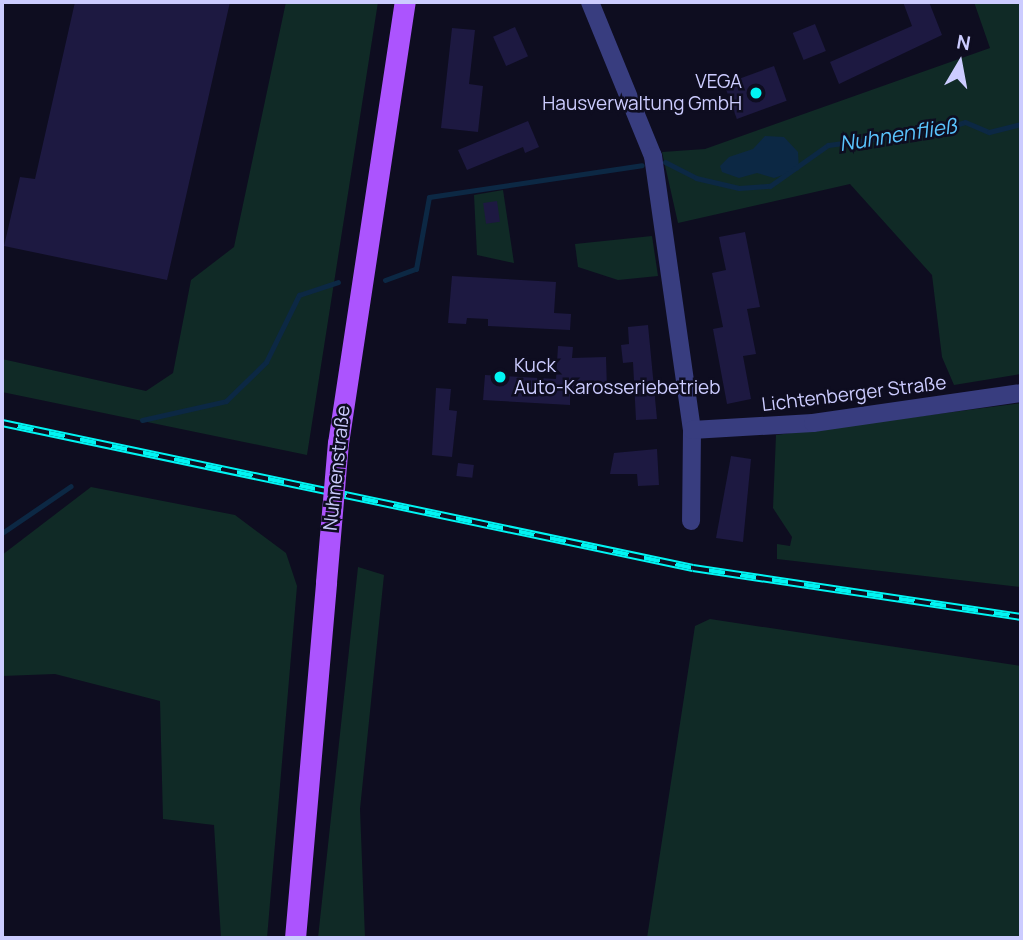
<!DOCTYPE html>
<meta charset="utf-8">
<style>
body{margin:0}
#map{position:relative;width:1023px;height:940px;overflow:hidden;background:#0e0d20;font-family:Manrope,sans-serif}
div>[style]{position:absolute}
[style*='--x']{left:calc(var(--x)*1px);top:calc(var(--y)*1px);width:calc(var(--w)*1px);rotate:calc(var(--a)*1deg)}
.green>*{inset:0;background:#102a26}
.water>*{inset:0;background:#0c2844}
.stream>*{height:5px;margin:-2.5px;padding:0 2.5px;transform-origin:2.5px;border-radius:2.5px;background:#0c2844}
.building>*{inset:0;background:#1d1941;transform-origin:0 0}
.minor>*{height:18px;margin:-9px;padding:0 9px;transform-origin:9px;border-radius:9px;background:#383d7f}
.major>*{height:21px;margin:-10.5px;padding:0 10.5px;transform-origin:10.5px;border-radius:10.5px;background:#ac54fe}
.rail>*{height:8px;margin-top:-4px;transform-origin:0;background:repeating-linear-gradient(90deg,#0e0d20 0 16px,#01f5f3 0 32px);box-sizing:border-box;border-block:2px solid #01f5f3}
.major-bridge>*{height:21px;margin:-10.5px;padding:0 10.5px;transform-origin:10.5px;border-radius:10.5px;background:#ac54fe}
.dots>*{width:19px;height:19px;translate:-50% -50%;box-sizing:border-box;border:4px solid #0e0d20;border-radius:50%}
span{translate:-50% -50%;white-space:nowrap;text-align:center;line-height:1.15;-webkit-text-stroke:5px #0e0d20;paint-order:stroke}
.poi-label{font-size:19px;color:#ccf}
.right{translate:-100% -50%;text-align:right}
.left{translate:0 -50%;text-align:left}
.street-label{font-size:19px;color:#ccf}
.water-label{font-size:21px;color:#5ac4fe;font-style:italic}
.frame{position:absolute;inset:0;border:4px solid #ccf;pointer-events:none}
.north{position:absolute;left:925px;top:28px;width:70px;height:70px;-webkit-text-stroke:5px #0e0d20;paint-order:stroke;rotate:10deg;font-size:19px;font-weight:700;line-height:28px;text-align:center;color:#ccf}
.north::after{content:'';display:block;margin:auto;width:24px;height:32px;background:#ccf;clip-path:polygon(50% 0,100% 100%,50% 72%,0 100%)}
</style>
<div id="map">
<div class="green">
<i style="clip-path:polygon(286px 2px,378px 2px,307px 455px,2px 392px,2px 359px,146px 391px,173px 373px,191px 280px,234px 247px)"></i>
<i style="clip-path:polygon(974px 2px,1021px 2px,1021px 374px,954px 385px,942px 357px,932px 275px,850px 184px,678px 223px,662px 152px,705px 149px,990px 48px)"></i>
<i style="clip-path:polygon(503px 190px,514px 263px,477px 255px,474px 195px)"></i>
<i style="clip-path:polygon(652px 236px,658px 276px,618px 280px,578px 267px,575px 244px)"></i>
<i style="clip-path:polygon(1021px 403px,1021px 587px,777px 559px,777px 544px,790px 546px,792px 537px,773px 508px,776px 435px)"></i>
<i style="clip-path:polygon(91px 487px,235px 515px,286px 553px,297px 586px,267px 938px,221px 938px,214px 825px,163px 819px,160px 701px,55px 674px,2px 676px,2px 555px)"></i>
<i style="clip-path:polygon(358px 567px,384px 575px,360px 809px,365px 938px,318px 938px)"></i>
<i style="clip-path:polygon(710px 619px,1021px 666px,1021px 938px,647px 938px,695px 626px)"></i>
</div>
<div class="water">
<i style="clip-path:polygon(765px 136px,784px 137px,798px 152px,799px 170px,774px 178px,757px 173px,739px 178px,722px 172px,720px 166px,729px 157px,753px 149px)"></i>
</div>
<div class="stream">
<i style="--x:665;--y:162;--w:35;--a:27"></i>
<i style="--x:696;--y:178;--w:44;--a:13.1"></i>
<i style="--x:739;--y:188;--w:31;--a:-4"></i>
<i style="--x:770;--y:186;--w:71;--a:-35.3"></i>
<i style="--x:828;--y:145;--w:109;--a:-7.4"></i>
<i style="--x:936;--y:131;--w:30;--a:-17"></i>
<i style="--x:965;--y:122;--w:26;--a:23"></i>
<i style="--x:989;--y:132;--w:33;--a:-14"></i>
<i style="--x:385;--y:280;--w:33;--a:-20"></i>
<i style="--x:416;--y:269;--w:73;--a:-79.8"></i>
<i style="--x:429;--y:197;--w:215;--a:-8.5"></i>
<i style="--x:142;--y:420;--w:86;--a:-12.7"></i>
<i style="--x:226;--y:401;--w:56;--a:-44.3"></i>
<i style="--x:266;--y:362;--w:75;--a:-63.8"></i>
<i style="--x:299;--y:295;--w:41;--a:-18.4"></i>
<i style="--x:2;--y:533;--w:83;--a:-34.3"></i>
</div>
<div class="building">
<i style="clip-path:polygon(75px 2px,230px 2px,167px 280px,4px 246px,20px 177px,35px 179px)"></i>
<i style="clip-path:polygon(903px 2px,929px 2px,942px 35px,839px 84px,830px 62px,912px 26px)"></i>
<i style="left:815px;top:24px;width:29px;height:24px;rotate:68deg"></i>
<i style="left:515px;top:27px;width:32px;height:24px;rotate:66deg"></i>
<i style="clip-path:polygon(452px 28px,475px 30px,469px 84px,483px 86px,478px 132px,441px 128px)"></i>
<i style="left:774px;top:66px;width:37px;height:53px;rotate:70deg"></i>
<i style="clip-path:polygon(528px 121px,539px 147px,525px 153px,523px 147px,467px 170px,458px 150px)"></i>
<i style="left:497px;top:201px;width:21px;height:14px;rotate:82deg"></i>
<i style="clip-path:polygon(745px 232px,760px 307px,747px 309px,756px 354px,743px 356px,751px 399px,727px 404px,713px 329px,723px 327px,712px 273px,726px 270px,719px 237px)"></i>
<i style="clip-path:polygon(452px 276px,556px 282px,554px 313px,571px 314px,570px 330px,488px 326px,488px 319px,467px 318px,466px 324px,448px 323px)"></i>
<i style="clip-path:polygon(648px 325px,657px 419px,636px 420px,633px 362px,623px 363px,621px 345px,629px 344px,628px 327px)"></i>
<i style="clip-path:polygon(558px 346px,573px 347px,572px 358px,606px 357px,607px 390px,570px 392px,570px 405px,483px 400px,485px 375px,556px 379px)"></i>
<i style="clip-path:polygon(436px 388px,451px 389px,449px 410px,457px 411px,452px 457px,432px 455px)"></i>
<i style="clip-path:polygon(657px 449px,659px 485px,638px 486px,637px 474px,610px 474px,614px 453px)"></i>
<i style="clip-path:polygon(731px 456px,751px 459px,743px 542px,716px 538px)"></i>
<i style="left:458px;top:463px;width:16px;height:13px;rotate:7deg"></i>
</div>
<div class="minor">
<i style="--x:590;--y:2;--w:166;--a:67.8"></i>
<i style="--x:653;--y:156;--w:277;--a:81.9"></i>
<i style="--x:692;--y:430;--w:91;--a:90.6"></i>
<i style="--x:692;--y:430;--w:121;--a:-3.3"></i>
<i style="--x:813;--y:423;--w:210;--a:-8.2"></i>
</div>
<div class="major">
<i style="--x:338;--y:443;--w:446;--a:-81.4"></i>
<i style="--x:295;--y:938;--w:357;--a:-85"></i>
</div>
<div class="rail">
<i style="--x:2;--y:423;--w:706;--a:11.85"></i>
<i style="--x:693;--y:568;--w:332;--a:8.5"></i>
</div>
<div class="major-bridge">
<i style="--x:326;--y:582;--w:140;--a:-85.1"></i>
</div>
<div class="dots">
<i style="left:756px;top:93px;background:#01f5f3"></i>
<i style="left:500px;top:377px;background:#01f5f3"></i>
</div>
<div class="poi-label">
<span class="right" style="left:742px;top:93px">VEGA<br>Hausverwaltung GmbH</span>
<span class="left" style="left:514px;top:377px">Kuck<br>Auto-Karosseriebetrieb</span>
</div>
<div class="street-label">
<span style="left:854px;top:394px;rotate:-7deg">Lichtenberger Straße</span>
<span style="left:337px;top:468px;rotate:-84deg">Nuhnenstraße</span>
</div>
<div class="water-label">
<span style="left:898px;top:134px;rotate:-9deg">Nuhnenfließ</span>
</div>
<div class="frame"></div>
<div class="north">N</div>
</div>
